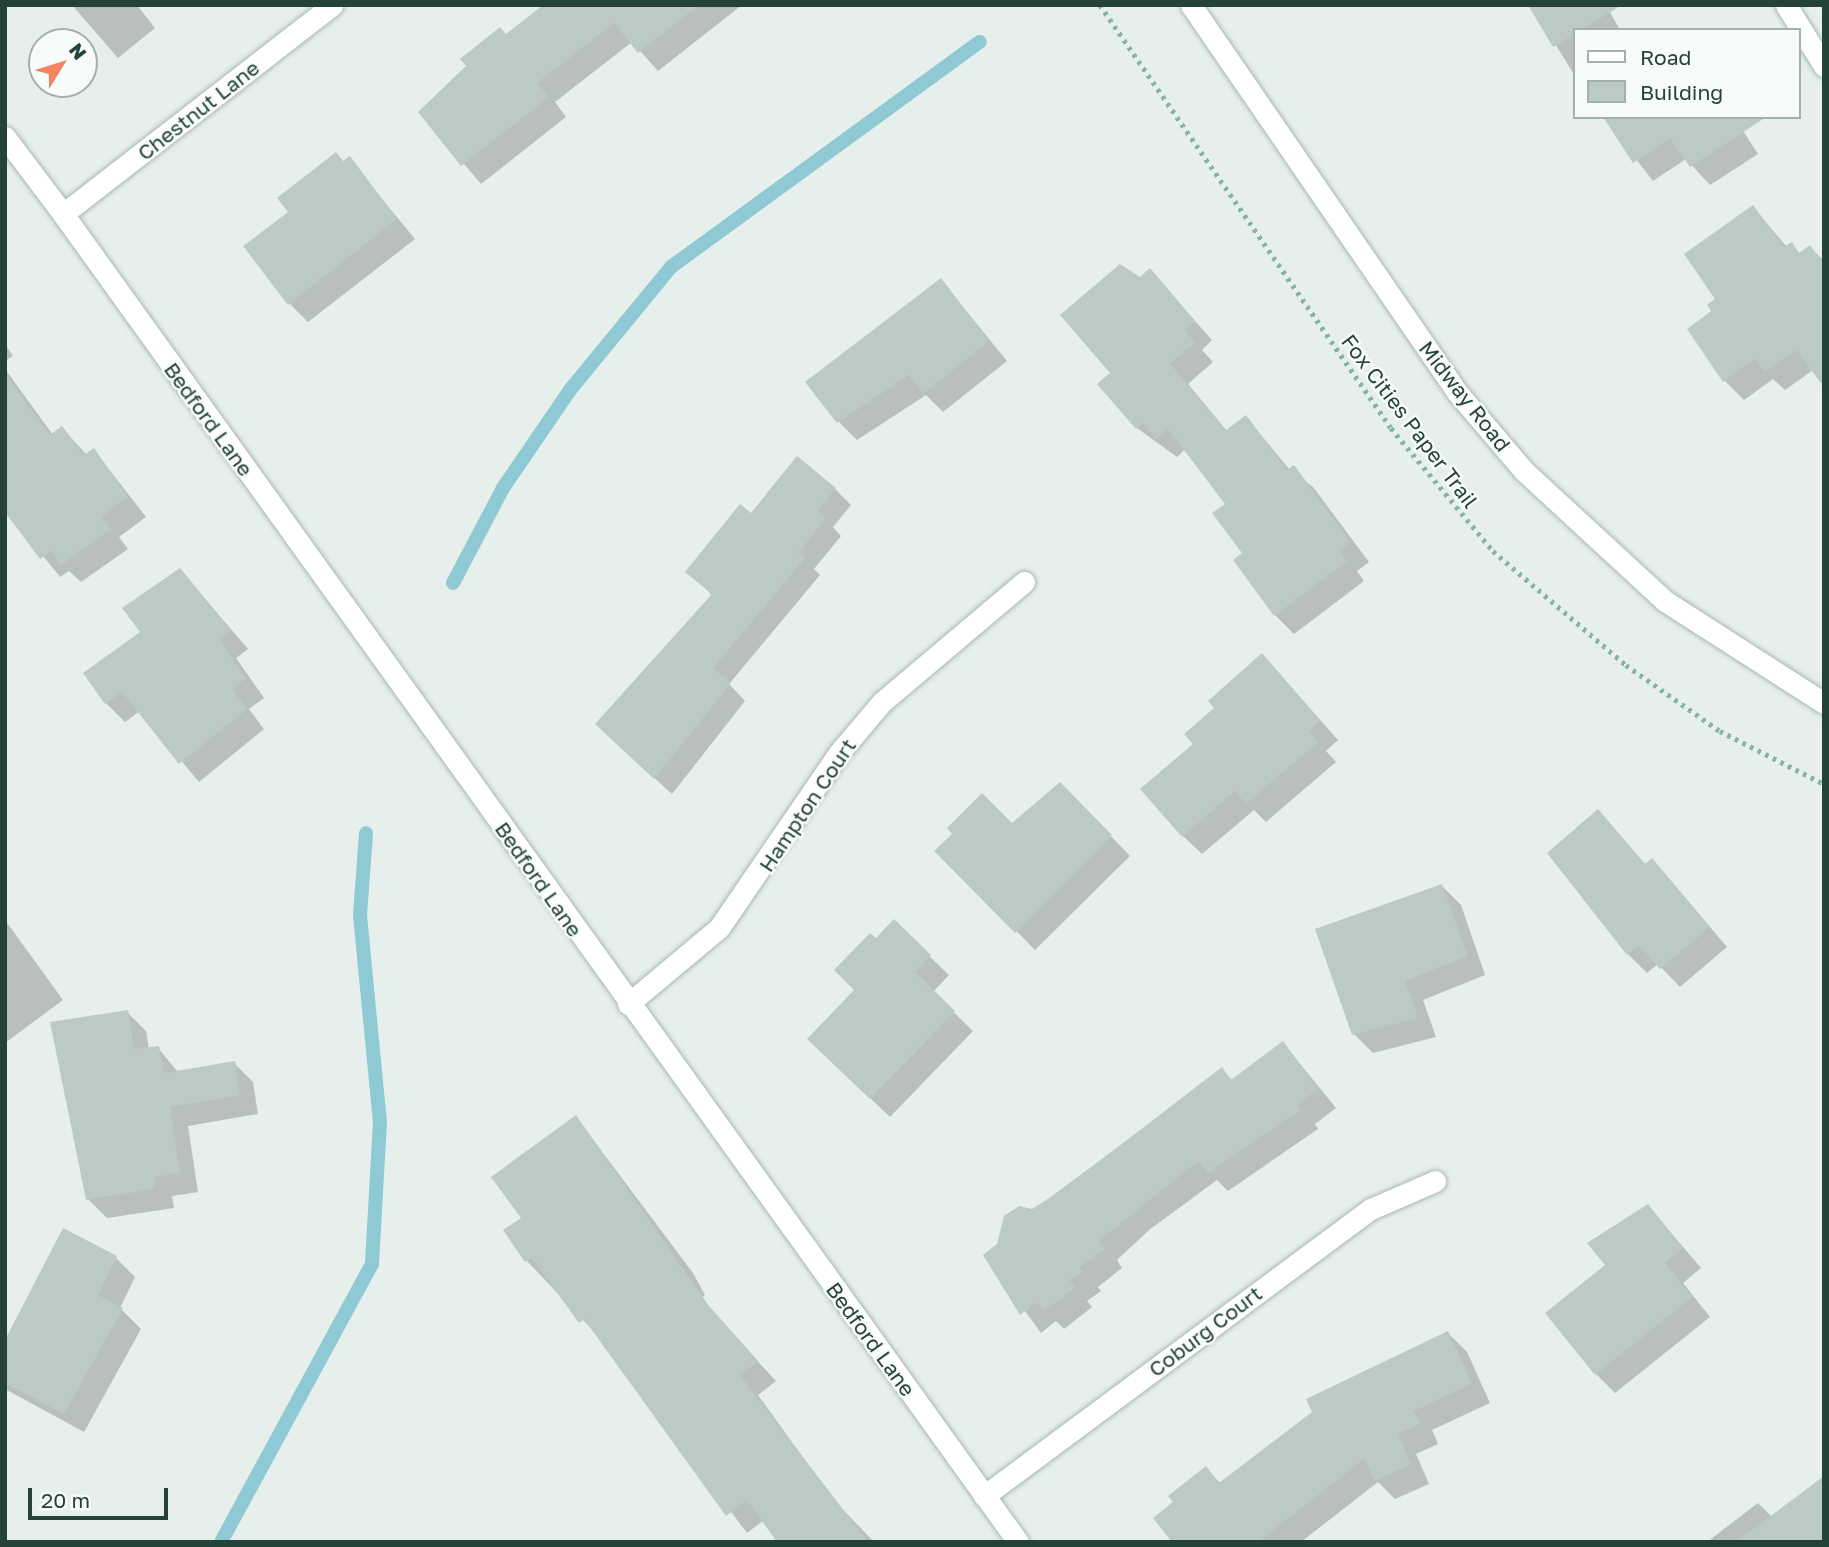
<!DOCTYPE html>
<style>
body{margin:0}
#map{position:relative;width:1829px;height:1547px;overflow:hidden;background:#e6efeb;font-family:"Golos Text",sans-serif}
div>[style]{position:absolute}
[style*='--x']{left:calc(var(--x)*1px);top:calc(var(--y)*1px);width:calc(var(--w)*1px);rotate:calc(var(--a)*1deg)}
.shadow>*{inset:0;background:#0003}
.stream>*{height:14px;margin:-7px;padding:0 7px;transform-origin:7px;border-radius:7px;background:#8ec9d4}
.building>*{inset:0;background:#bbcac4}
.path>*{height:4.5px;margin-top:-2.25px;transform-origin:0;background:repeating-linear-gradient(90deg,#86b3a5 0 3.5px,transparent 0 8.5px)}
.roads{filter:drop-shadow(0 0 2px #a8b8b2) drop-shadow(0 0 2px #a8b8b2)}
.minor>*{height:21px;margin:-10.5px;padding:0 10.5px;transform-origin:10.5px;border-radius:10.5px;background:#fff}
.tertiary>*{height:21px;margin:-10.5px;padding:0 10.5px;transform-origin:10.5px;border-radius:10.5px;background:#fff}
.secondary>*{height:21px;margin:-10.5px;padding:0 10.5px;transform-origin:10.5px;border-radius:10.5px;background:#fff}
span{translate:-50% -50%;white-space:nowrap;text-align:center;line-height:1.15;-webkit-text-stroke:5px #f7fbf9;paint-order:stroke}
.street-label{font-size:21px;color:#24423a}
.frame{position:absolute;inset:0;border:7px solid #24423a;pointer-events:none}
.legend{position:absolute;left:1573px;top:28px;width:228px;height:91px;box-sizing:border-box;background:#f7fbf9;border:2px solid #a3b1ad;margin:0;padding:9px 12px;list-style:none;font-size:21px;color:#24423a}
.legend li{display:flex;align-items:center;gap:14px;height:35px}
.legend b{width:35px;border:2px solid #a3b1ad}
.north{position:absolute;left:28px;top:28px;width:70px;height:70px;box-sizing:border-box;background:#f7fbf9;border:2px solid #a3b1ad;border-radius:50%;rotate:52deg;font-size:19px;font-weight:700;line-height:28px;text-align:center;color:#24423a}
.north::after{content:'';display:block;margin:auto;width:24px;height:32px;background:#f4845f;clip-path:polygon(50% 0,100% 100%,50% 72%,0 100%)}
.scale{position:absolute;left:28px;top:1488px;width:140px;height:32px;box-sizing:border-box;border:4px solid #24423a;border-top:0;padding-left:9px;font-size:21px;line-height:24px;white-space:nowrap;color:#24423a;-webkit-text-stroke:5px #f7fbf9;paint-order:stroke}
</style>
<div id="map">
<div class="shadow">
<i style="clip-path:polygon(72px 5px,137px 5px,155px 28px,118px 58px)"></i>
<i style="clip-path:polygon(558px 5px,742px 5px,658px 71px,632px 42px,555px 102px,566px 117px,481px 184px,421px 113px,506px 36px)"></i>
<i style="clip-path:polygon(1531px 5px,1606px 5px,1620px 30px,1575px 30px,1575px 76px)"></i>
<i style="clip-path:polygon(1603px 117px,1734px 117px,1758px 154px,1710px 185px,1686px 159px,1653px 181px)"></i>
<i style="clip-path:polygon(349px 159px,415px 239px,308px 322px,289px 303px,290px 212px)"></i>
<i style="clip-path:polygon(1753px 207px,1787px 247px,1801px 254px,1810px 247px,1824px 261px,1824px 384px,1813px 370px,1785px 390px,1773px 379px,1744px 400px,1725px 381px,1714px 312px)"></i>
<i style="clip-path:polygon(1150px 270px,1212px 340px,1202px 350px,1213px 362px,1188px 384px,1227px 431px,1246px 417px,1290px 470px,1313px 487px,1369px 562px,1357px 571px,1364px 581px,1294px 634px,1275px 615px,1227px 504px,1185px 449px,1177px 457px,1137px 428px,1112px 373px,1140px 279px)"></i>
<i style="clip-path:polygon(941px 280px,1007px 361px,943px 412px,926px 395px,857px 440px,838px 421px)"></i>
<i style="clip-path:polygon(5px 344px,13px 356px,5px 361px)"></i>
<i style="clip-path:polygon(5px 369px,53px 435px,62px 428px,87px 455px,94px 450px,146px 517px,119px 537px,128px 549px,81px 582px,69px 571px,60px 577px,5px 509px)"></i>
<i style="clip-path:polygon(835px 489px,851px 505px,833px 527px,841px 536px,814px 569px,820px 575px,729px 684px,745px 701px,672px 794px,613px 740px,713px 596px,688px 572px,752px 515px)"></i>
<i style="clip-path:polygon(180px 570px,248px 649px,236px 658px,264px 698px,249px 709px,264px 729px,199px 782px,140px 711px,125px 722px,106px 703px)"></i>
<i style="clip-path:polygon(1262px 655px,1338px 740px,1326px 751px,1336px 762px,1266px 822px,1254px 810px,1202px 854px,1183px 836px,1195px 744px)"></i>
<i style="clip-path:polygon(1060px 784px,1130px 856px,1035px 950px,937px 851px,1012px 825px)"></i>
<i style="clip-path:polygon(1598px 812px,1646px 865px,1651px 861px,1670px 880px,1727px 947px,1680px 987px,1658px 964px,1647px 973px,1628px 954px,1550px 853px)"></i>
<i style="clip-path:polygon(1442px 886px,1461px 905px,1485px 975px,1423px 1000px,1436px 1037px,1373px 1053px,1354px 1034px)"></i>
<i style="clip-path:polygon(5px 920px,63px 1000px,5px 1043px)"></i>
<i style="clip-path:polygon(894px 922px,949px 975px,933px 992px,973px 1031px,890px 1117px,828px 1058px,876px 940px)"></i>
<i style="clip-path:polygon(127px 1012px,146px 1031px,149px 1049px,158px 1048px,178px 1072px,234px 1063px,253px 1082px,258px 1114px,188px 1126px,198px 1192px,172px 1196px,174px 1208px,107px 1218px,88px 1199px)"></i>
<i style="clip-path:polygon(1283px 1043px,1336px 1108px,1315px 1124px,1318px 1129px,1228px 1191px,1217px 1180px,1149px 1230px,1117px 1260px,1122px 1268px,1098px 1287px,1101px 1291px,1087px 1301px,1092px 1307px,1064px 1329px,1056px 1321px,1041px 1333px,985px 1256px,1032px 1211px,1222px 1070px,1233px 1081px)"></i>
<i style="clip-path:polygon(576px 1117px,693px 1273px,705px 1295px,699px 1299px,776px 1381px,758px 1395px,832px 1498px,874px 1542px,780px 1542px,764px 1520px,747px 1533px,601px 1339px,527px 1261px,523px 1218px)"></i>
<i style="clip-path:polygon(1648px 1206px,1701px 1268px,1683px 1283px,1710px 1317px,1615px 1393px,1596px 1374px,1607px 1266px,1590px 1244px)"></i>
<i style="clip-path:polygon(116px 1258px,135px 1277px,120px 1308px,141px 1329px,84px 1432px,5px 1389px,5px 1341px)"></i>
<i style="clip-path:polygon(1448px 1333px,1467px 1352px,1490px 1403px,1432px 1430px,1438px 1444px,1416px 1454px,1429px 1484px,1395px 1499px,1378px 1482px,1301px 1542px,1174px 1542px,1175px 1503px,1206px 1468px,1221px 1484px)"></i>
<i style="clip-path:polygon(1758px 1503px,1772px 1517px,1824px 1542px,1707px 1542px)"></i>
</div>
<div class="stream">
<i style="--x:453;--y:583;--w:107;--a:-62.2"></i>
<i style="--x:503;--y:488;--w:119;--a:-55.6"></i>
<i style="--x:570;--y:390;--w:159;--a:-50.6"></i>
<i style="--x:671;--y:267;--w:382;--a:-36.1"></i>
<i style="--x:221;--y:1542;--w:316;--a:-61.5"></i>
<i style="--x:372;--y:1264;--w:141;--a:-86.8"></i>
<i style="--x:380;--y:1123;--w:209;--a:-95.5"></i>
<i style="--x:360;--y:915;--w:82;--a:-85.8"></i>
</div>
<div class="building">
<i style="clip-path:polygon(543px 5px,699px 5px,638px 53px,614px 23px,537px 83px,549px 97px,461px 166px,418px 112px,466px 66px,460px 59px,500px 27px,506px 34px)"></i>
<i style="clip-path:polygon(1528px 5px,1622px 5px,1553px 47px)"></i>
<i style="clip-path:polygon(1603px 117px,1766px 117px,1690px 167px,1670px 138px,1633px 163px)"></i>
<i style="clip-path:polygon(336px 152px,343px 161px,350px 156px,397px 219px,288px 305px,243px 246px,288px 212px,277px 198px)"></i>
<i style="clip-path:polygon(1753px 205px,1784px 247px,1792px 242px,1799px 253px,1810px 245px,1824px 265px,1824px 387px,1796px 350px,1765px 372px,1755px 359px,1723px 382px,1687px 329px,1711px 311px,1707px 305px,1715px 299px,1684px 254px)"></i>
<i style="clip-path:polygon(1120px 264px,1140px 277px,1150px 268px,1195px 321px,1184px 330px,1195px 342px,1170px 364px,1226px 430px,1246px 415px,1287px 470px,1294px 465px,1351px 542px,1339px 551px,1347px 561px,1274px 616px,1233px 560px,1242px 553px,1212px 513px,1225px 504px,1168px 429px,1156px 439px,1142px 423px,1136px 429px,1097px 384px,1110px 373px,1060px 315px)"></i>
<i style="clip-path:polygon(941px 278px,989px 341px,923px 394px,909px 375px,837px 423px,805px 382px)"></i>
<i style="clip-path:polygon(5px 373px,50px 435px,62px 426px,84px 455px,94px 448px,128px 497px,101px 517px,111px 529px,61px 565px,51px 551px,40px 559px,5px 512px)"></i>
<i style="clip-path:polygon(797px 456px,836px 488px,817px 511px,826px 518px,799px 552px,805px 558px,713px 668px,731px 683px,654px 779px,595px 724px,712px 594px,685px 572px,740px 504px,751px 513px)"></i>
<i style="clip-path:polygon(180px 568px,231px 630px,219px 639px,246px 678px,232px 689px,247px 709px,179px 764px,122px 692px,105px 704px,83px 673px,140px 632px,122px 608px)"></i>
<i style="clip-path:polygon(1262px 653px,1320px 720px,1309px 731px,1318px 742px,1246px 804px,1235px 791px,1182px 837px,1140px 789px,1193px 744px,1184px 734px,1214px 708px,1208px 701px)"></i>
<i style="clip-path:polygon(1060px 782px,1112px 835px,1015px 933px,934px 851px,952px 834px,947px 828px,982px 793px,1012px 823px)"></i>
<i style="clip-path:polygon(1598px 809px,1645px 864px,1652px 858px,1710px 927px,1660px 969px,1639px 945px,1627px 955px,1547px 853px)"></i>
<i style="clip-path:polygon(1442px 884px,1468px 956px,1405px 981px,1418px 1018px,1352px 1035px,1315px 929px)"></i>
<i style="clip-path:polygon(894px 919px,931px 955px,915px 972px,955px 1011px,870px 1099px,807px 1039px,854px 990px,834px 970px,870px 933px,876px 938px)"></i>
<i style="clip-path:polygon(128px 1010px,134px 1049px,159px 1046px,164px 1073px,235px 1061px,240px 1095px,170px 1107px,180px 1173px,154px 1177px,155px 1189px,86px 1200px,50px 1022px)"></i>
<i style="clip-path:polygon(1283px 1041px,1318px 1089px,1297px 1105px,1301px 1110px,1208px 1173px,1198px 1161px,1099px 1241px,1105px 1249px,1080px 1267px,1083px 1272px,1070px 1281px,1075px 1288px,1044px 1311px,1037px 1302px,1020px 1315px,983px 1255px,997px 1244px,1004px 1216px,1019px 1206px,1032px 1209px,1062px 1190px,1222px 1067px,1231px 1080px)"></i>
<i style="clip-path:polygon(576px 1115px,709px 1306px,759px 1362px,740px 1375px,868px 1542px,777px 1542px,747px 1500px,726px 1516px,584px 1319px,579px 1323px,532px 1258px,525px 1262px,503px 1230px,521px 1218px,491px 1177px)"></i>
<i style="clip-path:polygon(1648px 1204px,1683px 1248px,1665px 1263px,1692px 1297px,1595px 1375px,1545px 1313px,1605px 1265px,1587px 1243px)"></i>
<i style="clip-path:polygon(63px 1228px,117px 1256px,98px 1295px,123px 1308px,64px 1414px,5px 1383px,5px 1340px)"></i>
<i style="clip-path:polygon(1448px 1331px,1472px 1384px,1414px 1411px,1420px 1424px,1398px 1434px,1411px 1464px,1375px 1481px,1364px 1459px,1258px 1542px,1172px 1542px,1153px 1518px,1173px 1502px,1168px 1496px,1206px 1466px,1219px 1483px,1312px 1412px,1306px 1399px)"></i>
<i style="clip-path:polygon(1824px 1476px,1824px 1542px,1736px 1542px)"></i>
</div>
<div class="path">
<i style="--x:1100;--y:5;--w:513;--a:55.47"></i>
<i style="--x:1391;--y:428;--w:160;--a:50.3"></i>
<i style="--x:1493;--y:551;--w:175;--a:40.6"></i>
<i style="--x:1626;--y:665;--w:115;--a:35.1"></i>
<i style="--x:1720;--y:731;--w:117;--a:27"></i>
</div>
<div class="roads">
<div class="minor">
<i style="--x:1786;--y:5;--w:72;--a:58.1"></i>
<i style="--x:63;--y:214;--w:1636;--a:54.28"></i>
<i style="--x:628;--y:1004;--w:119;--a:-39.9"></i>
<i style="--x:719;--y:928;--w:211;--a:-55.6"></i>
<i style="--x:838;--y:754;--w:68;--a:-49.8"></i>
<i style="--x:882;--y:702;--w:186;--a:-40.2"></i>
<i style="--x:984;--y:1496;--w:482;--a:-36.6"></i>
<i style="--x:1371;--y:1209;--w:70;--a:-23.6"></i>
</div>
<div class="tertiary">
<i style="--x:5;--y:137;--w:96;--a:53"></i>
<i style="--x:63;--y:214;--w:341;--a:-37.8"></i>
</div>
<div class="secondary">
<i style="--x:1191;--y:5;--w:468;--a:55.5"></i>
<i style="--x:1456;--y:391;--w:105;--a:49.6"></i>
<i style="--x:1524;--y:471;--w:192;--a:42.7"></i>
<i style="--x:1665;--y:601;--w:189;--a:32.7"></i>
</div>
</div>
<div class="street-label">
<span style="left:198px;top:110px;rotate:-38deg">Chestnut Lane</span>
<span style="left:1465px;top:396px;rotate:52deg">Midway Road</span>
<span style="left:209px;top:419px;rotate:54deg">Bedford Lane</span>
<span style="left:1410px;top:421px;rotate:53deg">Fox Cities Paper Trail</span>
<span style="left:807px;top:805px;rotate:-56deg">Hampton Court</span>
<span style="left:539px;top:879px;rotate:55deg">Bedford Lane</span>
<span style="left:1205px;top:1331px;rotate:-37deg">Coburg Court</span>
<span style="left:871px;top:1339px;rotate:54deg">Bedford Lane</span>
</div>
<div class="frame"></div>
<ul class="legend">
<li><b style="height:9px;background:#fff"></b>Road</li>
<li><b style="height:19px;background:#bbcac4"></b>Building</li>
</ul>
<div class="north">N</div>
<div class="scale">20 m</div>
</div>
